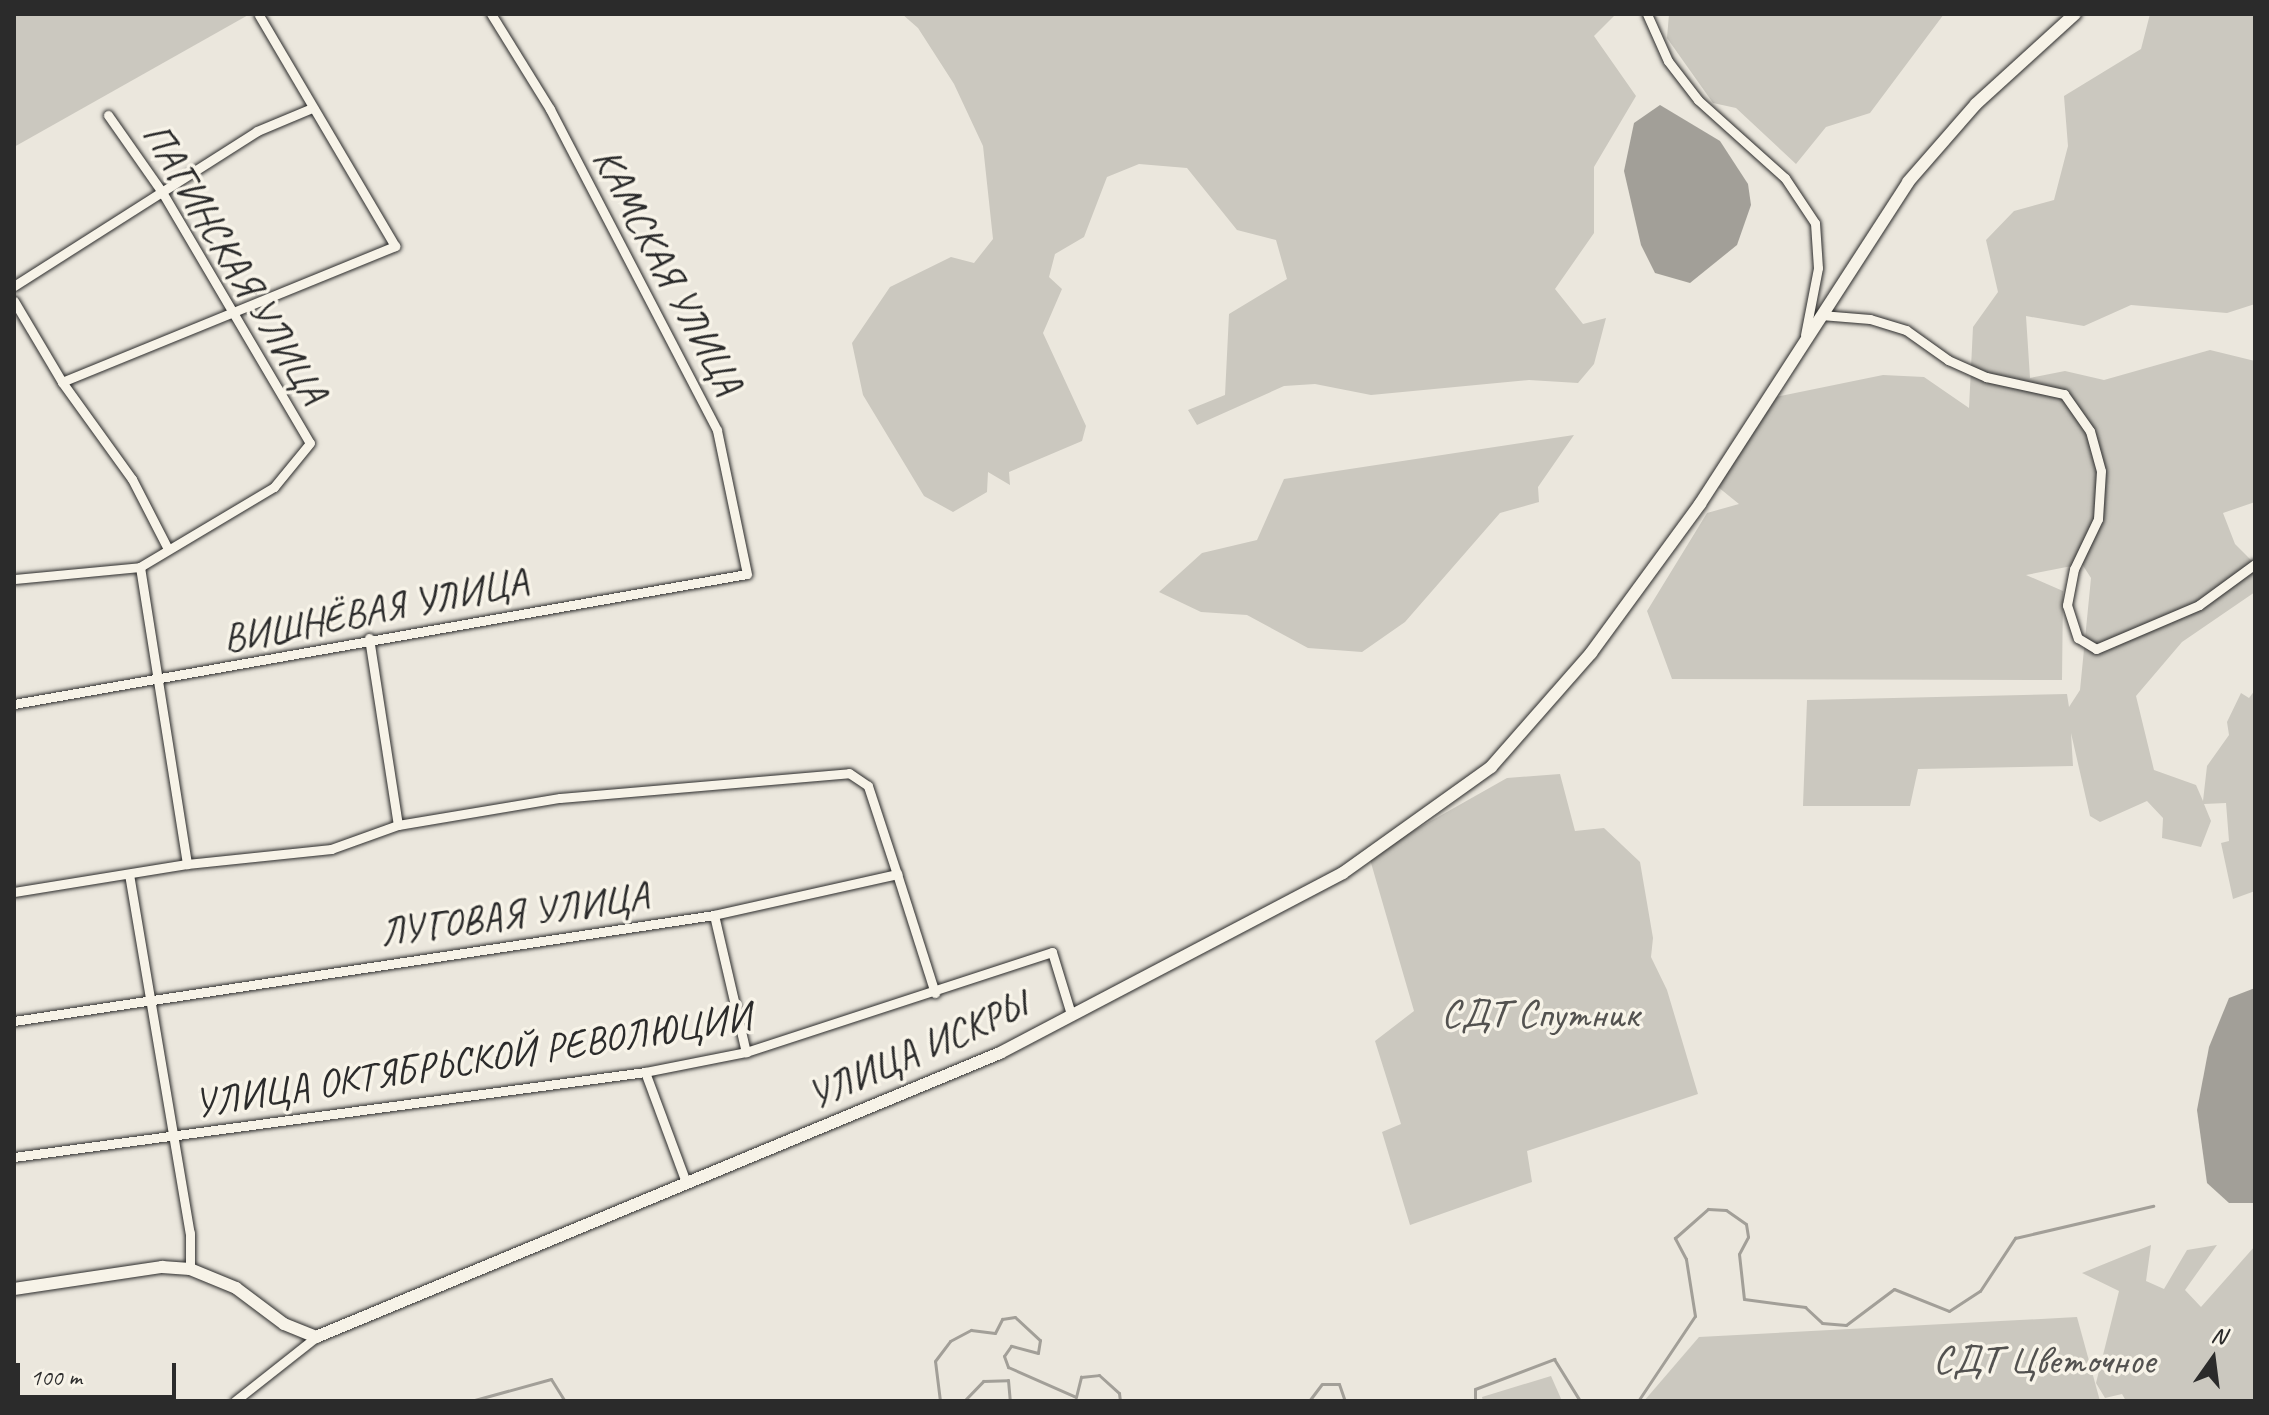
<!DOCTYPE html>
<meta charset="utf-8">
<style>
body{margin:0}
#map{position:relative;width:2269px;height:1415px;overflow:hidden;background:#ebe7dd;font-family:Caveat,sans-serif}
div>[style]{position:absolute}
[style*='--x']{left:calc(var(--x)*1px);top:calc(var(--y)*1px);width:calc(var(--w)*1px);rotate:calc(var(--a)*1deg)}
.green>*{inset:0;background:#cbc8bf}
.water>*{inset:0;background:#a29f98}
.stream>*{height:3px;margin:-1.5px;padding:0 1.5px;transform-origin:1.5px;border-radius:1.5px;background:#a29f98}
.roads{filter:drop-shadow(0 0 2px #2b2b2b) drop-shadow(0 0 2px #2b2b2b)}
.street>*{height:9px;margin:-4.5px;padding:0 4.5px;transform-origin:4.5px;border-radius:4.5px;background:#f7f3e8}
.secondary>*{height:12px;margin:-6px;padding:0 6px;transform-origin:6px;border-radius:6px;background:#f7f3e8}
span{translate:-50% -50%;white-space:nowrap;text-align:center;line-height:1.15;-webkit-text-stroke:7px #f7f3e8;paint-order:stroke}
.street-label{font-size:40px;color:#2b2b2b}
.park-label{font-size:40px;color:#535250}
.frame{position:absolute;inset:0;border:16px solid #2b2b2b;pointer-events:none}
.north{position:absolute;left:2173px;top:1319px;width:80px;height:80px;-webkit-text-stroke:6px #f7f3e8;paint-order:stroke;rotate:14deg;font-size:22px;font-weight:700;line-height:32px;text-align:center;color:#2b2b2b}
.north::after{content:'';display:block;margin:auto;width:28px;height:36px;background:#2b2b2b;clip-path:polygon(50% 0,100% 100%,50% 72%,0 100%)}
.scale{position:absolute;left:16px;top:1363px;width:160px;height:36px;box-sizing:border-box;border:4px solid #2b2b2b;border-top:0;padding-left:10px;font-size:24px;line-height:28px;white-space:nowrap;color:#2b2b2b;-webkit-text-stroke:6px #f7f3e8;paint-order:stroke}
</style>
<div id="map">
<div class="green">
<i style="clip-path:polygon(14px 14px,250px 14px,14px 147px)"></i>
<i style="clip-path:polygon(902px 14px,1616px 14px,1594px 36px,1636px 96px,1594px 167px,1594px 233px,1555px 289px,1583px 324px,1606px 318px,1594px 364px,1578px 383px,1529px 380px,1371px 395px,1315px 384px,1284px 386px,1197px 425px,1188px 410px,1225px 395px,1229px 314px,1287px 279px,1276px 240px,1237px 230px,1187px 168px,1139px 164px,1107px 177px,1084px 237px,1055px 254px,1049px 277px,1062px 289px,1043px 333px,1086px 426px,1082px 441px,1009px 472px,1010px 485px,988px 472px,987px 492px,953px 512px,924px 496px,863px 395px,852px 343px,890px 287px,951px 257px,974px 263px,993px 239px,983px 146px,954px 84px,918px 28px)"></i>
<i style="clip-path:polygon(1669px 14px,1944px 14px,1870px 113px,1826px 127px,1796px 164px,1736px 108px,1713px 103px,1667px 38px)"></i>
<i style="clip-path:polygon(2150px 14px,2255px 14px,2255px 304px,2227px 313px,2131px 305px,2084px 326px,2026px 316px,2030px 378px,2065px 371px,2104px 380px,2210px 350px,2255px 361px,2255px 502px,2223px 513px,2235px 544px,2255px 564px,2255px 592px,2182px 642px,2136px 696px,2154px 770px,2196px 785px,2203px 801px,2207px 766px,2229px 735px,2227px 722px,2241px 693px,2249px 698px,2255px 690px,2255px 891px,2233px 899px,2221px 843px,2229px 841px,2226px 803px,2204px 804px,2211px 821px,2201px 847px,2162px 838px,2163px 818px,2147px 801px,2100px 822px,2090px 816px,2071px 733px,2073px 766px,1918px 769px,1910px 806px,1803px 806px,1807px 700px,2067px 694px,2069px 707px,2080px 690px,2091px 578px,2082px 564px,2026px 575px,2063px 591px,2062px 680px,1672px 679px,1647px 611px,1707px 513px,1739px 504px,1718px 487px,1775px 397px,1883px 375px,1924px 377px,1969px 408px,1973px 327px,1998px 292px,1986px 240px,2014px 211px,2054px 200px,2068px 146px,2064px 96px,2141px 49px)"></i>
<i style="clip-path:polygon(1574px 435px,1538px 487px,1539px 502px,1500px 513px,1405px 622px,1362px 652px,1308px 648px,1247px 615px,1201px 612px,1159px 592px,1202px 553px,1257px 540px,1284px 479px)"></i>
<i style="clip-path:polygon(1560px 774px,1575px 831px,1604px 828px,1640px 862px,1653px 938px,1651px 957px,1667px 990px,1698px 1094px,1527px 1151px,1532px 1182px,1410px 1225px,1382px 1132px,1401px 1124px,1375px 1041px,1414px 1011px,1369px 856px,1507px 778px)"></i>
<i style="clip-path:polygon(2151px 1245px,2146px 1281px,2164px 1289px,2187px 1250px,2217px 1245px,2185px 1290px,2201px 1307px,2255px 1246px,2255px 1401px,2126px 1401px,2122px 1394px,2105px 1398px,2096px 1383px,2119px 1291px,2082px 1273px)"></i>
<i style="clip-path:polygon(2077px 1317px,2100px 1401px,1644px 1401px,1699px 1337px)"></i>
<i style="clip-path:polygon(1551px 1376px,1562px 1401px,1483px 1401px,1482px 1397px)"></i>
</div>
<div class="water">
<i style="clip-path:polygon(1660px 105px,1720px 141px,1748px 184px,1751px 205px,1737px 245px,1690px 283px,1655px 273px,1641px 245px,1624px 171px,1634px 123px)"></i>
<i style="clip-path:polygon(2255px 988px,2255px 1203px,2229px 1203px,2207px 1183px,2197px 1110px,2209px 1047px,2229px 998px)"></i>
</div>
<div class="stream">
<i style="--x:471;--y:1401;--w:83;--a:-15.4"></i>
<i style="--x:551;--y:1379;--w:26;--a:58"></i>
<i style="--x:940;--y:1401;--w:40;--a:-97.1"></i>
<i style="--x:935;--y:1361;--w:25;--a:-53"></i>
<i style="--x:950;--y:1341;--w:24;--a:-28"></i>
<i style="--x:971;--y:1330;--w:24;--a:7"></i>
<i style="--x:995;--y:1333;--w:16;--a:-63"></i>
<i style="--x:1002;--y:1319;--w:13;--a:-9"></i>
<i style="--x:1015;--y:1317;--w:34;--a:43"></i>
<i style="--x:1040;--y:1340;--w:13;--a:99"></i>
<i style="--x:1038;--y:1353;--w:28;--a:-165"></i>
<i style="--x:1011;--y:1346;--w:12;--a:125"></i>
<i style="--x:1004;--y:1356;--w:12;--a:70"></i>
<i style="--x:1008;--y:1367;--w:74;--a:23.8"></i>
<i style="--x:1076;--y:1397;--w:21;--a:-76"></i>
<i style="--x:1081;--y:1377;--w:18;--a:-6"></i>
<i style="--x:1099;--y:1375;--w:27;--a:42"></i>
<i style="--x:1119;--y:1393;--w:8;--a:83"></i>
<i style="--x:964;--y:1401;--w:28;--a:-46"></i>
<i style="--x:983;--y:1381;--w:25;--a:-2"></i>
<i style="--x:1008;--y:1380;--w:21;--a:85"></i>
<i style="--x:1309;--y:1401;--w:21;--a:-53"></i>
<i style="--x:1322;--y:1384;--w:17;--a:0"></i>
<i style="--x:1339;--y:1384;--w:18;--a:71"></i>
<i style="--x:1475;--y:1401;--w:12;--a:-90"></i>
<i style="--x:1475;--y:1389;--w:85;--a:-20.8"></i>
<i style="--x:1554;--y:1359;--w:49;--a:58.2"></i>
<i style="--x:1638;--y:1401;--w:102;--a:-56.2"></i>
<i style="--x:1695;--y:1316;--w:58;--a:-99"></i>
<i style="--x:1686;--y:1259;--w:24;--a:-118"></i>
<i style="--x:1675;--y:1238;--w:44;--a:-41.3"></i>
<i style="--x:1708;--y:1209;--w:18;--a:3"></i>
<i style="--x:1726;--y:1210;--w:24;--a:35"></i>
<i style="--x:1746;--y:1224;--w:13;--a:81"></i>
<i style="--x:1748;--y:1237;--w:19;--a:118"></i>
<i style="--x:1739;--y:1254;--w:45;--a:83.7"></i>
<i style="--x:1744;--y:1299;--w:62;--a:7.5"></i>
<i style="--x:1805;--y:1307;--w:23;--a:43"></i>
<i style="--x:1822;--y:1323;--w:24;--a:5"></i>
<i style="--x:1846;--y:1325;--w:60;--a:-36.9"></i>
<i style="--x:1894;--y:1289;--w:59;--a:21.8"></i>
<i style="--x:1949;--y:1311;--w:37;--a:-33"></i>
<i style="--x:1980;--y:1291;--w:64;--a:-56.6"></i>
<i style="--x:2015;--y:1238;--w:142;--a:-13.1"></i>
</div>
<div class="roads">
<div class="street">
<i style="--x:1647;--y:14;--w:51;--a:65.9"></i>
<i style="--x:1668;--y:61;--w:49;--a:52.4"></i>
<i style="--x:1698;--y:100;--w:117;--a:41.9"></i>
<i style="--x:1785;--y:178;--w:54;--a:56.3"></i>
<i style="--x:1815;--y:223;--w:45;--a:86.2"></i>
<i style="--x:1818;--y:268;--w:68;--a:101"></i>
<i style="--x:108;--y:115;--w:94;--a:55"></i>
<i style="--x:162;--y:192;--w:291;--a:59.5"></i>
<i style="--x:310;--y:443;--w:57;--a:129.3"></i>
<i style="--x:274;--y:487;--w:156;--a:149.2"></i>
<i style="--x:140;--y:567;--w:301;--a:81"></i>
<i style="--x:14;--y:286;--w:288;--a:-32.5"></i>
<i style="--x:257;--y:131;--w:60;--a:-22.7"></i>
<i style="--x:14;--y:301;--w:94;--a:59.3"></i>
<i style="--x:62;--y:382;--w:120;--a:54.2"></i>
<i style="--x:132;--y:479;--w:79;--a:62.8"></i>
<i style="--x:1821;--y:315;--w:49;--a:4.7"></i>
<i style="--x:1870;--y:319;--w:38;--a:17"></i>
<i style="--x:1906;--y:330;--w:52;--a:35.5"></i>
<i style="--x:1948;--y:360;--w:42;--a:24.1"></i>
<i style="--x:1986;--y:377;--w:80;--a:12.3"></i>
<i style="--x:2064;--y:394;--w:45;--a:54.9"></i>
<i style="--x:2090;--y:431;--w:41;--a:74.6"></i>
<i style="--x:2101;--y:471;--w:48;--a:93.6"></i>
<i style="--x:2098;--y:519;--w:55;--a:115.6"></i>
<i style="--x:2074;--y:569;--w:37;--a:101"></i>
<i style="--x:2067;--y:605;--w:35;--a:72"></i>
<i style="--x:2078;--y:638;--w:21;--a:31"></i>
<i style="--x:2096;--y:649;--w:112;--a:-23.1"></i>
<i style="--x:2199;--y:605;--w:69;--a:-36.2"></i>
<i style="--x:62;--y:382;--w:360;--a:-22.2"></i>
<i style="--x:395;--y:246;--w:268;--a:-120.5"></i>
<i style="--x:14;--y:579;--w:127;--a:-5.4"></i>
<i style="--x:369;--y:638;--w:189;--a:81.2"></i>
<i style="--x:14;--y:704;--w:744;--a:-10.06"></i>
<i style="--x:747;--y:574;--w:147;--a:-101.8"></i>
<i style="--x:717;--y:430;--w:362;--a:-117.5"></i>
<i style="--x:550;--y:109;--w:112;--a:-121.8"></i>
<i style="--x:129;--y:874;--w:364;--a:80.4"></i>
<i style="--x:190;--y:1233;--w:36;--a:90"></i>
<i style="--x:14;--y:892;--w:175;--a:-9.2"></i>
<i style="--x:187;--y:864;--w:145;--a:-5.9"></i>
<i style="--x:331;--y:849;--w:71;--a:-19.7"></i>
<i style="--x:398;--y:825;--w:164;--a:-9.5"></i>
<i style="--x:560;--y:798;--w:290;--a:-4.9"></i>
<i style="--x:849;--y:773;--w:23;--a:34"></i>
<i style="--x:868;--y:786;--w:93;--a:71.8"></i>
<i style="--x:714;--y:915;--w:141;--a:76.9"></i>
<i style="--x:14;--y:1021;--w:708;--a:-8.61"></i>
<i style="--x:714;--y:915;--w:188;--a:-12.6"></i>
<i style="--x:897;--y:874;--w:125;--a:72.3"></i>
<i style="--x:645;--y:1072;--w:117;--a:69.6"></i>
<i style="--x:14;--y:1157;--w:637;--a:-7.67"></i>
<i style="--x:645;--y:1072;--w:103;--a:-11.2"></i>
<i style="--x:746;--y:1052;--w:322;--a:-18.1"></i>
<i style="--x:1052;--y:952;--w:65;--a:73"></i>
<i style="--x:235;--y:1401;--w:103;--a:-38.3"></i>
</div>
<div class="secondary">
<i style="--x:14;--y:1289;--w:150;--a:-8.5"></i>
<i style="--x:162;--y:1267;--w:28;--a:4"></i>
<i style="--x:190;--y:1269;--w:50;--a:22.4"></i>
<i style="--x:236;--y:1288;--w:60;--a:36.9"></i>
<i style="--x:284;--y:1324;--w:35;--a:22"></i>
<i style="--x:316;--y:1337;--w:741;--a:-22.55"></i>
<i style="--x:1000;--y:1053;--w:387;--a:-27.7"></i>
<i style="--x:1343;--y:873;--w:182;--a:-35.6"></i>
<i style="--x:1491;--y:767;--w:152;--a:-48.7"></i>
<i style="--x:1591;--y:653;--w:185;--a:-53.8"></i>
<i style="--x:1700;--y:504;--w:383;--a:-57.1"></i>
<i style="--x:1908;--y:182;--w:103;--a:-48.9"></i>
<i style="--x:1976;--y:104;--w:134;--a:-42.3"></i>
</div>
</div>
<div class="street-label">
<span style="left:235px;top:263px;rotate:59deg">ПАГИНСКАЯ УЛИЦА</span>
<span style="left:668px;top:271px;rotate:62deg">КАМСКАЯ УЛИЦА</span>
<span style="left:375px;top:610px;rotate:-11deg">ВИШНЁВАЯ УЛИЦА</span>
<span style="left:514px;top:914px;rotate:-8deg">ЛУГОВАЯ УЛИЦА</span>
<span style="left:917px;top:1050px;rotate:-24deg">УЛИЦА ИСКРЫ</span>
<span style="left:472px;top:1060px;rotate:-9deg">УЛИЦА ОКТЯБРЬСКОЙ РЕВОЛЮЦИИ</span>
</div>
<div class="park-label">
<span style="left:1540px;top:1014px">СДТ Спутник</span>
<span style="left:2044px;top:1360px">СДТ Цветочное</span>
</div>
<div class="frame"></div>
<div class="north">N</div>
<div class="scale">100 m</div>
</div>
